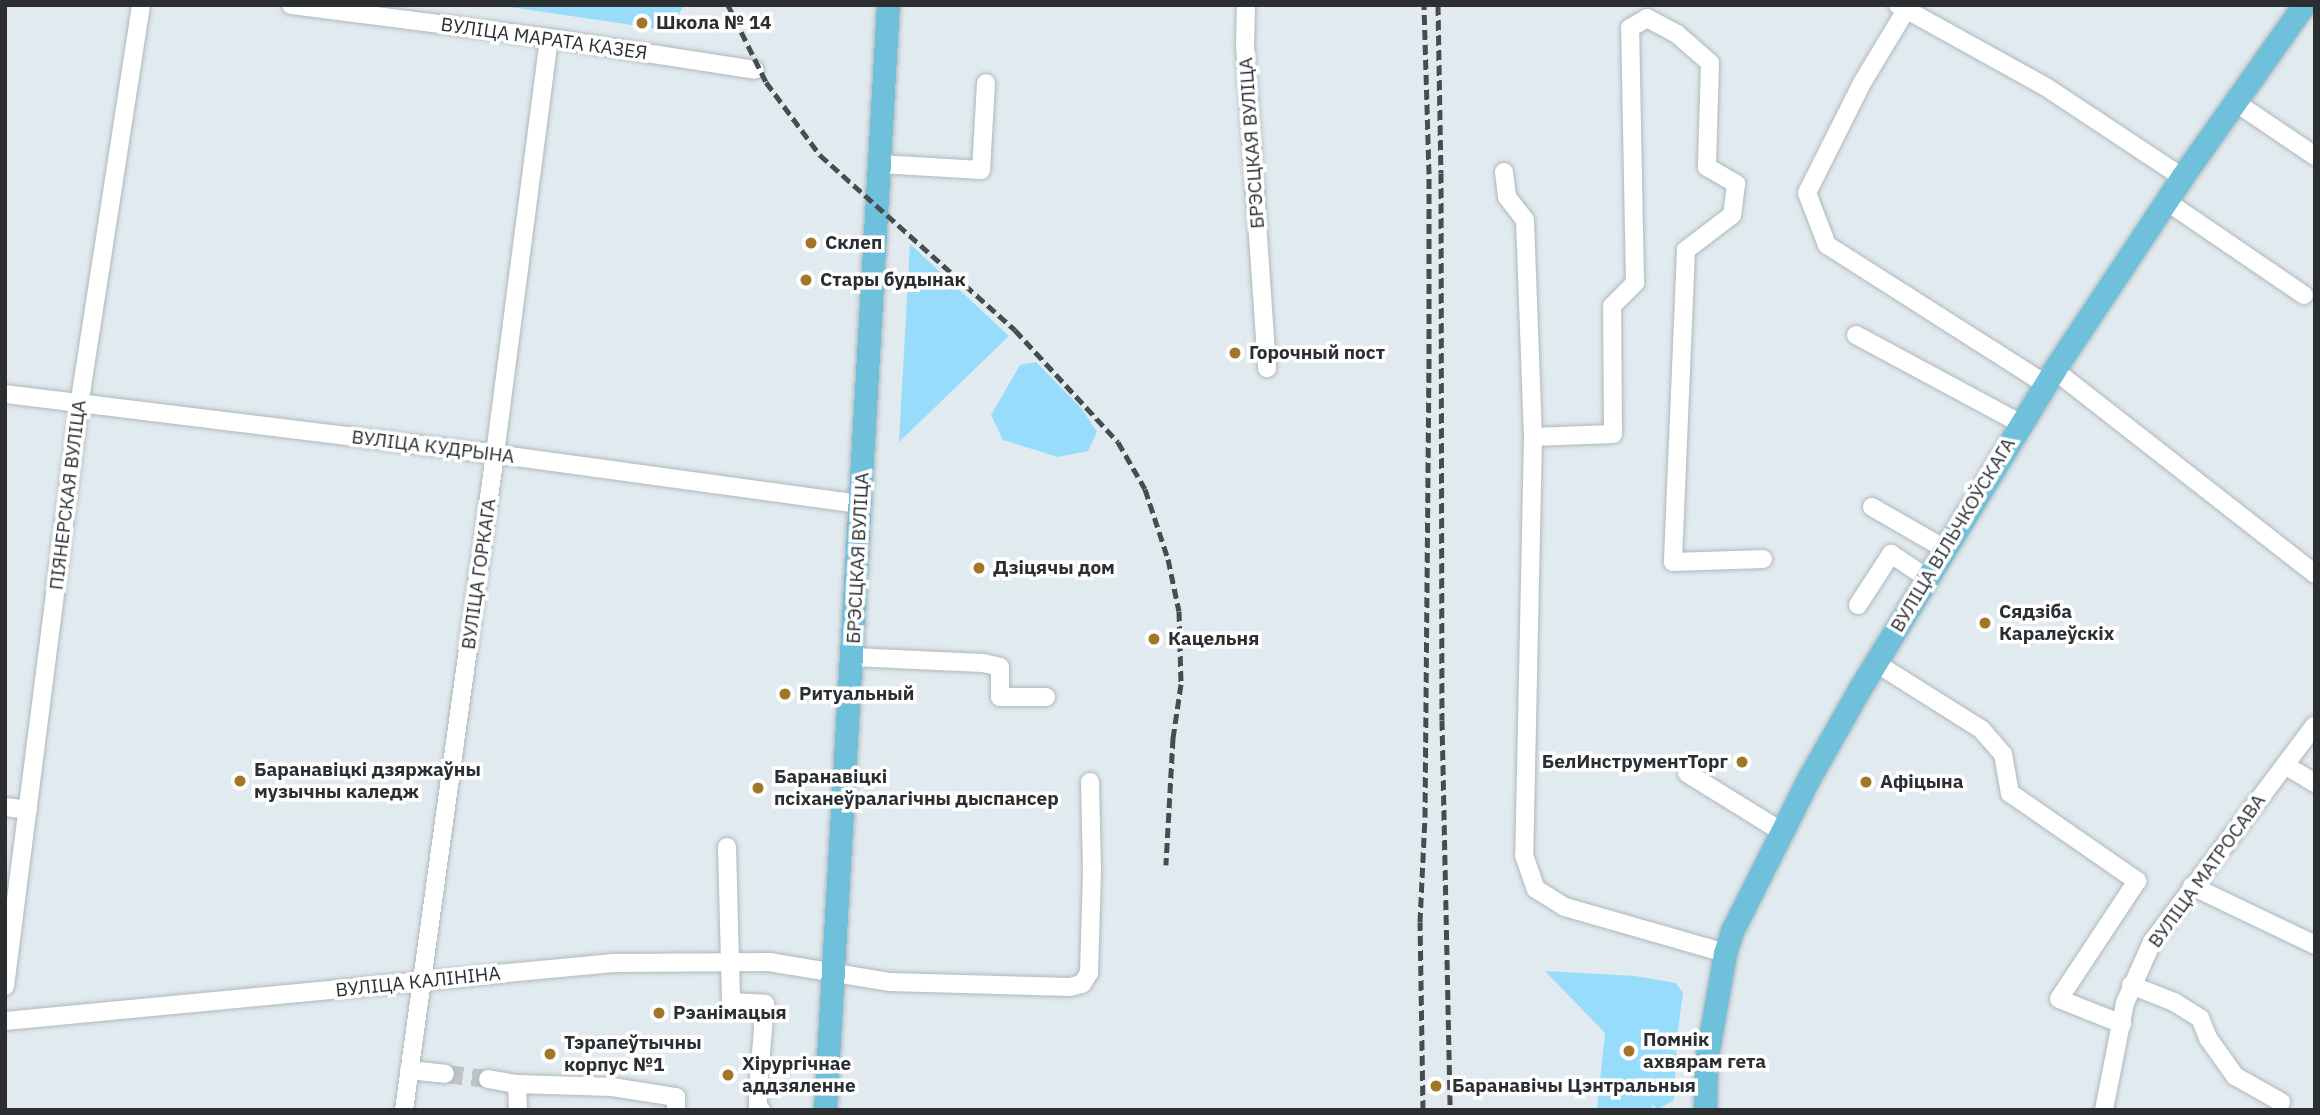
<!DOCTYPE html>
<meta charset="utf-8">
<style>
body{margin:0}
#map{position:relative;width:2320px;height:1115px;overflow:hidden;background:#e1ebef;font-family:"IBM Plex Sans",sans-serif}
div>[style]{position:absolute}
[style*='--x']{left:calc(var(--x)*1px);top:calc(var(--y)*1px);width:calc(var(--w)*1px);rotate:calc(var(--a)*1deg)}
.green>*{inset:0;background:#97dcfb}
.minor-tunnel>*{height:18px;margin-top:-9px;transform-origin:0;background:repeating-linear-gradient(90deg,#bdc5c9 0 18px,transparent 0 27px)}
.roads{filter:drop-shadow(0 0 2px #afb8bc) drop-shadow(0 0 2px #afb8bc)}
.minor>*{height:18px;margin:-9px;padding:0 9px;transform-origin:9px;border-radius:9px;background:#fff}
.major>*{height:23px;margin:-11.5px;padding:0 11.5px;transform-origin:11.5px;border-radius:11.5px;background:#6fc0db}
.rail>*{height:5px;margin-top:-2.5px;transform-origin:0;background:repeating-linear-gradient(90deg,#474c4e 0 10px,transparent 0 15px)}
.dots>*{width:19px;height:19px;translate:-50% -50%;box-sizing:border-box;border:4px solid #fff;border-radius:50%}
span{translate:-50% -50%;white-space:nowrap;text-align:center;line-height:1.15;-webkit-text-stroke:7px #fff;paint-order:stroke}
.poi-label{font-size:19px;color:#2b2f31;font-weight:700}
.left{translate:0 -50%;text-align:left}
.right{translate:-100% -50%;text-align:right}
.street-label{font-size:19px;color:#2b2f31}
.frame{position:absolute;inset:0;border:7px solid #2b2f31;pointer-events:none}
</style>
<div id="map">
<div class="green">
<i style="clip-path:polygon(496px 5px,684px 5px,675px 21px,653px 28px)"></i>
<i style="clip-path:polygon(910px 244px,1009px 336px,899px 442px)"></i>
<i style="clip-path:polygon(1036px 362px,1082px 409px,1097px 432px,1088px 451px,1058px 457px,1003px 440px,991px 415px,1020px 365px)"></i>
<i style="clip-path:polygon(1545px 971px,1635px 976px,1676px 983px,1683px 993px,1677px 1037px,1674px 1100px,1658px 1109px,1652px 1105px,1652px 1110px,1597px 1110px,1605px 1033px)"></i>
</div>
<div class="minor-tunnel">
<i style="--x:445;--y:1074;--w:43;--a:6.6"></i>
</div>
<div class="roads">
<div class="minor">
<i style="--x:291;--y:5;--w:260;--a:7.3"></i>
<i style="--x:549;--y:38;--w:208;--a:8.8"></i>
<i style="--x:1246;--y:5;--w:40;--a:91.4"></i>
<i style="--x:1245;--y:45;--w:324;--a:86.1"></i>
<i style="--x:1898;--y:5;--w:169;--a:29"></i>
<i style="--x:2046;--y:87;--w:163;--a:33.5"></i>
<i style="--x:1909;--y:5;--w:91;--a:121.1"></i>
<i style="--x:1862;--y:83;--w:123;--a:116.6"></i>
<i style="--x:1807;--y:193;--w:56;--a:69"></i>
<i style="--x:1827;--y:245;--w:259;--a:32.5"></i>
<i style="--x:2235;--y:102;--w:97;--a:34"></i>
<i style="--x:879;--y:164;--w:102;--a:3.4"></i>
<i style="--x:981;--y:170;--w:87;--a:-86.7"></i>
<i style="--x:1504;--y:172;--w:25;--a:83"></i>
<i style="--x:1507;--y:197;--w:29;--a:52"></i>
<i style="--x:1525;--y:220;--w:217;--a:87.9"></i>
<i style="--x:1533;--y:437;--w:418;--a:91.2"></i>
<i style="--x:1524;--y:855;--w:36;--a:71"></i>
<i style="--x:1536;--y:889;--w:34;--a:32"></i>
<i style="--x:1565;--y:907;--w:166;--a:16"></i>
<i style="--x:2166;--y:201;--w:167;--a:34.3"></i>
<i style="--x:1856;--y:335;--w:187;--a:28.3"></i>
<i style="--x:2054;--y:370;--w:331;--a:38"></i>
<i style="--x:5;--y:394;--w:479;--a:7"></i>
<i style="--x:480;--y:452;--w:385;--a:7.8"></i>
<i style="--x:1533;--y:437;--w:80;--a:-2.1"></i>
<i style="--x:1613;--y:434;--w:128;--a:-90.4"></i>
<i style="--x:1612;--y:306;--w:33;--a:-45"></i>
<i style="--x:1635;--y:283;--w:255;--a:-91.1"></i>
<i style="--x:1630;--y:28;--w:20;--a:-30"></i>
<i style="--x:1647;--y:18;--w:34;--a:28"></i>
<i style="--x:1677;--y:34;--w:44;--a:41.3"></i>
<i style="--x:1710;--y:63;--w:104;--a:91.7"></i>
<i style="--x:1707;--y:167;--w:34;--a:30"></i>
<i style="--x:1736;--y:184;--w:31;--a:97"></i>
<i style="--x:1732;--y:215;--w:58;--a:142.7"></i>
<i style="--x:1686;--y:250;--w:312;--a:92.4"></i>
<i style="--x:1673;--y:562;--w:90;--a:-1.9"></i>
<i style="--x:1872;--y:507;--w:84;--a:29.9"></i>
<i style="--x:1858;--y:605;--w:61;--a:-57.1"></i>
<i style="--x:1891;--y:554;--w:43;--a:33.7"></i>
<i style="--x:852;--y:657;--w:131;--a:2.6"></i>
<i style="--x:983;--y:663;--w:17;--a:13"></i>
<i style="--x:1000;--y:667;--w:30;--a:90"></i>
<i style="--x:1000;--y:697;--w:46;--a:0"></i>
<i style="--x:1876;--y:663;--w:124;--a:32.2"></i>
<i style="--x:1981;--y:729;--w:33;--a:49"></i>
<i style="--x:2003;--y:754;--w:40;--a:80"></i>
<i style="--x:2010;--y:793;--w:155;--a:34.7"></i>
<i style="--x:2137;--y:881;--w:141;--a:123.5"></i>
<i style="--x:2059;--y:999;--w:68;--a:21.6"></i>
<i style="--x:2285;--y:765;--w:35;--a:31"></i>
<i style="--x:1687;--y:773;--w:112;--a:31.8"></i>
<i style="--x:5;--y:807;--w:23;--a:7"></i>
<i style="--x:727;--y:847;--w:155;--a:88.5"></i>
<i style="--x:731;--y:1002;--w:34;--a:3"></i>
<i style="--x:765;--y:1004;--w:86;--a:94.7"></i>
<i style="--x:758;--y:1090;--w:16;--a:90"></i>
<i style="--x:758;--y:1106;--w:5;--a:53"></i>
<i style="--x:2192;--y:886;--w:136;--a:25.6"></i>
<i style="--x:2131;--y:985;--w:46;--a:21.6"></i>
<i style="--x:2174;--y:1002;--w:31;--a:32"></i>
<i style="--x:2200;--y:1018;--w:22;--a:68"></i>
<i style="--x:2208;--y:1038;--w:47;--a:54.6"></i>
<i style="--x:2235;--y:1076;--w:53;--a:29.5"></i>
<i style="--x:5;--y:986;--w:585;--a:-82.73"></i>
<i style="--x:79;--y:406;--w:406;--a:-81.2"></i>
<i style="--x:5;--y:1021;--w:611;--a:-5.45"></i>
<i style="--x:613;--y:963;--w:156;--a:-0.4"></i>
<i style="--x:769;--y:962;--w:123;--a:9.4"></i>
<i style="--x:890;--y:982;--w:180;--a:1.6"></i>
<i style="--x:1070;--y:987;--w:12;--a:-14"></i>
<i style="--x:1082;--y:984;--w:13;--a:-58"></i>
<i style="--x:1089;--y:973;--w:103;--a:-88.3"></i>
<i style="--x:1092;--y:870;--w:88;--a:-91.3"></i>
<i style="--x:409;--y:1070;--w:36;--a:6"></i>
<i style="--x:488;--y:1079;--w:29;--a:10"></i>
<i style="--x:404;--y:1110;--w:662;--a:-82.1"></i>
<i style="--x:495;--y:454;--w:419;--a:-82.6"></i>
<i style="--x:518;--y:1110;--w:26;--a:-92"></i>
<i style="--x:517;--y:1084;--w:95;--a:1.8"></i>
<i style="--x:612;--y:1087;--w:65;--a:8.9"></i>
<i style="--x:676;--y:1097;--w:13;--a:90"></i>
<i style="--x:2104;--y:1110;--w:109;--a:-78.9"></i>
<i style="--x:2125;--y:1003;--w:67;--a:-66.1"></i>
<i style="--x:2152;--y:942;--w:271;--a:-53.1"></i>
</div>
<div class="major">
<i style="--x:825;--y:1110;--w:1107;--a:-86.74"></i>
<i style="--x:1705;--y:1110;--w:49;--a:-88.8"></i>
<i style="--x:1706;--y:1061;--w:110;--a:-80"></i>
<i style="--x:1725;--y:953;--w:25;--a:-72"></i>
<i style="--x:1733;--y:929;--w:169;--a:-63.3"></i>
<i style="--x:1809;--y:778;--w:101;--a:-60.4"></i>
<i style="--x:1859;--y:690;--w:375;--a:-58.6"></i>
<i style="--x:2054;--y:370;--w:232;--a:-56.4"></i>
<i style="--x:2182;--y:177;--w:211;--a:-54.7"></i>
</div>
</div>
<div class="rail">
<i style="--x:728;--y:5;--w:86;--a:63.7"></i>
<i style="--x:766;--y:82;--w:91;--a:53.5"></i>
<i style="--x:820;--y:155;--w:262;--a:41.9"></i>
<i style="--x:1015;--y:330;--w:152;--a:47.4"></i>
<i style="--x:1118;--y:442;--w:54;--a:60.1"></i>
<i style="--x:1145;--y:489;--w:74;--a:71.8"></i>
<i style="--x:1168;--y:559;--w:53;--a:78.1"></i>
<i style="--x:1179;--y:611;--w:73;--a:88.4"></i>
<i style="--x:1181;--y:684;--w:55;--a:98.4"></i>
<i style="--x:1173;--y:738;--w:127;--a:93.2"></i>
<i style="--x:1438;--y:5;--w:168;--a:89"></i>
<i style="--x:1441;--y:173;--w:547;--a:89.9"></i>
<i style="--x:1442;--y:720;--w:390;--a:88.8"></i>
<i style="--x:1423;--y:1110;--w:188;--a:-90.9"></i>
<i style="--x:1420;--y:922;--w:105;--a:-87.3"></i>
<i style="--x:1425;--y:817;--w:448;--a:-89.5"></i>
<i style="--x:1429;--y:369;--w:195;--a:-90"></i>
<i style="--x:1429;--y:174;--w:169;--a:-91.7"></i>
</div>
<div class="dots">
<i style="left:642px;top:23px;background:#a17626"></i>
<i style="left:811px;top:243px;background:#a17626"></i>
<i style="left:806px;top:280px;background:#a17626"></i>
<i style="left:1235px;top:353px;background:#a17626"></i>
<i style="left:979px;top:568px;background:#a17626"></i>
<i style="left:1985px;top:623px;background:#a17626"></i>
<i style="left:1154px;top:639px;background:#a17626"></i>
<i style="left:785px;top:694px;background:#a17626"></i>
<i style="left:1742px;top:762px;background:#a17626"></i>
<i style="left:240px;top:781px;background:#a17626"></i>
<i style="left:1866px;top:782px;background:#a17626"></i>
<i style="left:758px;top:788px;background:#a17626"></i>
<i style="left:659px;top:1013px;background:#a17626"></i>
<i style="left:1629px;top:1051px;background:#a17626"></i>
<i style="left:550px;top:1054px;background:#a17626"></i>
<i style="left:728px;top:1075px;background:#a17626"></i>
<i style="left:1436px;top:1086px;background:#a17626"></i>
</div>
<div class="poi-label">
<span class="left" style="left:656px;top:23px">Школа № 14</span>
<span class="left" style="left:825px;top:243px">Склеп</span>
<span class="left" style="left:820px;top:280px">Стары будынак</span>
<span class="left" style="left:1249px;top:353px">Горочный пост</span>
<span class="left" style="left:993px;top:568px">Дзіцячы дом</span>
<span class="left" style="left:1999px;top:623px">Сядзіба<br>Каралеўскіх</span>
<span class="left" style="left:1168px;top:639px">Кацельня</span>
<span class="left" style="left:799px;top:694px">Ритуальный</span>
<span class="right" style="left:1728px;top:762px">БелИнструментТорг</span>
<span class="left" style="left:254px;top:781px">Баранавіцкі дзяржаўны<br>музычны каледж</span>
<span class="left" style="left:774px;top:788px">Баранавіцкі<br>псіханеўралагічны дыспансер</span>
<span class="left" style="left:1880px;top:782px">Афіцына</span>
<span class="left" style="left:673px;top:1013px">Рэанімацыя</span>
<span class="left" style="left:1643px;top:1051px">Помнік<br>ахвярам гета</span>
<span class="left" style="left:564px;top:1054px">Тэрапеўтычны<br>корпус №1</span>
<span class="left" style="left:742px;top:1075px">Хірургічнае<br>аддзяленне</span>
<span class="left" style="left:1452px;top:1086px">Баранавічы Цэнтральныя</span>
</div>
<div class="street-label">
<span style="left:544px;top:39px;rotate:8deg">ВУЛІЦА МАРАТА КАЗЕЯ</span>
<span style="left:1252px;top:143px;rotate:-94deg">БРЭСЦКАЯ ВУЛІЦА</span>
<span style="left:433px;top:447px;rotate:7deg">ВУЛІЦА КУДРЫНА</span>
<span style="left:68px;top:495px;rotate:-83deg">ПІЯНЕРСКАЯ ВУЛІЦА</span>
<span style="left:1953px;top:535px;rotate:-59deg">ВУЛІЦА ВІЛЬЧКОЎСКАГА</span>
<span style="left:858px;top:558px;rotate:-87deg">БРЭСЦКАЯ ВУЛІЦА</span>
<span style="left:479px;top:574px;rotate:-82deg">ВУЛІЦА ГОРКАГА</span>
<span style="left:2207px;top:871px;rotate:-54deg">ВУЛІЦА МАТРОСАВА</span>
<span style="left:418px;top:982px;rotate:-6deg">ВУЛІЦА КАЛІНІНА</span>
</div>
<div class="frame"></div>
</div>
